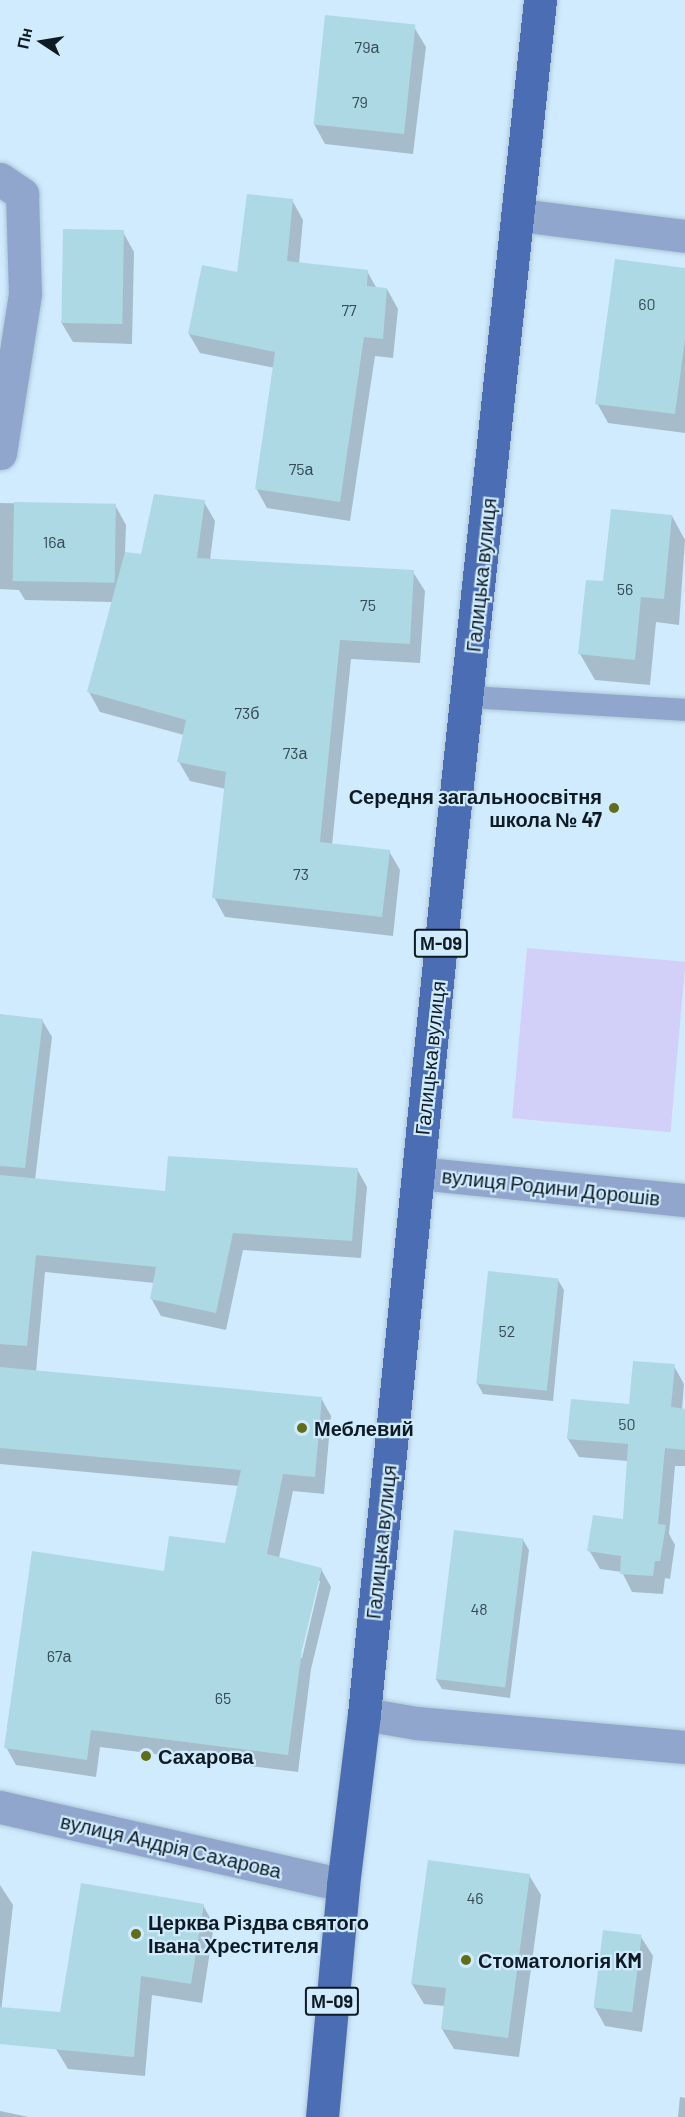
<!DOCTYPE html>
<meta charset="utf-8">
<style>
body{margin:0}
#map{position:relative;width:685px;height:2117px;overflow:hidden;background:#d0ebfe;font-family:Barlow,sans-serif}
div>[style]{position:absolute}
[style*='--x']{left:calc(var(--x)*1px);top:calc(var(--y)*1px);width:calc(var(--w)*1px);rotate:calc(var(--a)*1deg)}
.green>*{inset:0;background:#d2d0f8;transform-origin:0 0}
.shadow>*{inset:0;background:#0003}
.building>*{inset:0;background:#add9e4;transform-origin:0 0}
.roads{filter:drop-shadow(0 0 2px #adc6d7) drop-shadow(0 0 2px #adc6d7)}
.lane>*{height:22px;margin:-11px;padding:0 11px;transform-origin:11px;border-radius:11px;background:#91a6cd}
.street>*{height:33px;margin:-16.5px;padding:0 16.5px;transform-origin:16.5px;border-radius:16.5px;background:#91a6cd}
.primary>*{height:33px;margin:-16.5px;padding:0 16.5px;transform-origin:16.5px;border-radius:16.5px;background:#4a6db3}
.dots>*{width:16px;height:16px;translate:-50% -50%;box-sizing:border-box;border:3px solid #d0ebfe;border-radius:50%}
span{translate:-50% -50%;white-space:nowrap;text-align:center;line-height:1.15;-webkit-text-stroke:4.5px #d0ebfe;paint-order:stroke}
.number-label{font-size:16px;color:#364a54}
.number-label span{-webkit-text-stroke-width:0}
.shield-label span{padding:2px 4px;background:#d0ebfe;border:2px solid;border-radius:4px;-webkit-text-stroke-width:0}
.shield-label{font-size:18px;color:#0f1b24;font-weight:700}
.street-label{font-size:20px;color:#0f1b24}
.poi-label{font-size:20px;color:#0f1b24;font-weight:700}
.right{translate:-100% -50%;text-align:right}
.left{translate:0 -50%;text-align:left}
.north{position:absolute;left:12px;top:12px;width:60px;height:60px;-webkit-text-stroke:4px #d0ebfe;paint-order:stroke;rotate:282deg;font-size:16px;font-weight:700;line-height:24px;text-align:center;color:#0f1b24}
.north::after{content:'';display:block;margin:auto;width:21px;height:27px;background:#0f1b24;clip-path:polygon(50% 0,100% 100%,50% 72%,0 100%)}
</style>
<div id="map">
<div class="green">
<i style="left:527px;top:948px;width:159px;height:171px;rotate:5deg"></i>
</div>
<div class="shadow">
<i style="clip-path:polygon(414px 27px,426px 47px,413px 154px,325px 144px,314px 124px)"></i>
<i style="clip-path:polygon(292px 200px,303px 220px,299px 264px,367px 271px,377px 289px,387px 289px,398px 309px,393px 358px,375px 356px,350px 521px,267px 508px,256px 488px,275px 368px,200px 353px,189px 334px,239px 273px)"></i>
<i style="clip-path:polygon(123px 232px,134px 252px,132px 344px,73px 342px,61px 322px)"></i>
<i style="clip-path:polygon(685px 270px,685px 433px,608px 423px,597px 403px)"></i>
<i style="clip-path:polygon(204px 502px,215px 521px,210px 560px,413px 572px,425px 591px,420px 663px,351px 659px,332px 845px,389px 851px,400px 870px,393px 936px,225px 917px,214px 897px,226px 789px,190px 781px,179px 762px,184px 735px,100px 712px,89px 692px,113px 602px,25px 600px,19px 590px,0 589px,0 503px,115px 505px,126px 525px,125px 554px,142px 556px)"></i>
<i style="clip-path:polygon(672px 516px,685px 540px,679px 625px,656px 622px,650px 685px,595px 680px,580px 654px,605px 583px)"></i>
<i style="clip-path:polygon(evenodd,0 1015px,42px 1020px,52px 1037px,35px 1180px,167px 1193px,357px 1169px,367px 1187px,361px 1258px,243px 1250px,226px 1330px,161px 1316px,151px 1298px,155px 1283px,45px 1272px,36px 1372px,321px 1398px,331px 1416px,324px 1494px,293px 1491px,279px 1558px,321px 1569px,331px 1587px,311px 1669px,298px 1772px,100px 1747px,96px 1777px,16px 1765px,6px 1747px,166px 1573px,227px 1545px,239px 1486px,0 1464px,0 1015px,317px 1581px,320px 1581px,302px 1658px,299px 1657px,317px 1581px)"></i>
<i style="clip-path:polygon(558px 1280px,564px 1290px,553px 1401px,483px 1394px,477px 1383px)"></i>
<i style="clip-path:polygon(674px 1366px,684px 1384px,682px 1410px,685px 1410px,685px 1466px,675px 1466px,669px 1534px,675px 1545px,670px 1579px,665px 1578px,663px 1594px,632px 1592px,622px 1572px,600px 1569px,589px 1550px,625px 1521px,628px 1461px,579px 1457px,568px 1439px,631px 1405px)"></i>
<i style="clip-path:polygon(523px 1540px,529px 1550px,510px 1698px,442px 1689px,436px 1679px)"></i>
<i style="clip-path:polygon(529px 1875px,541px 1895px,519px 2057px,454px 2049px,442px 2029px,445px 2006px,424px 2004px,412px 1984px)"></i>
<i style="clip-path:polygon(0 1885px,13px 1905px,1px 2012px,0 2012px)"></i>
<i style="clip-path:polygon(203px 1905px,214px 1925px,202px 2003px,152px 1995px,145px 2076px,68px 2069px,56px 2049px)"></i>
<i style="clip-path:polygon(641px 1937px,653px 1956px,642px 2032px,605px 2026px,594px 2006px)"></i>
<i style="clip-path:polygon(680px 2097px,685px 2098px,685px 2117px,678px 2117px)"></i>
<i style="clip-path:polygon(0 2111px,29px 2117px,0 2117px)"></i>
</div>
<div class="building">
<i style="left:325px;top:15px;width:91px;height:110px;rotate:6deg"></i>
<i style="clip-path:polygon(247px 194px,293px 199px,287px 261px,368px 270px,367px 286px,387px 288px,383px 339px,364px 337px,340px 502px,255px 489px,275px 352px,188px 334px,202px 265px,237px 272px)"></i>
<i style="left:63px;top:229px;width:61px;height:94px;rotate:1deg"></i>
<i style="clip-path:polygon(615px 259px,685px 268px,685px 339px,675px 414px,595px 404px)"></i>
<i style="clip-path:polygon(154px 494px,205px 500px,197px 558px,414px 570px,410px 644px,340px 640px,320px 842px,390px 850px,382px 917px,212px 898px,226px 772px,177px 762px,186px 720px,87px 692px,125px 552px,141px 554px)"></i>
<i style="left:14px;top:502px;width:102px;height:79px;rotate:1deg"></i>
<i style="clip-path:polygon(611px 509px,672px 515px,664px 599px,641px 597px,635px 660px,578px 654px,586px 580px,603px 581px)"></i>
<i style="clip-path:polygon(0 1014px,43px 1019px,25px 1168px,0 1166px)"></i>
<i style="clip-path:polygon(168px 1156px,358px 1168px,352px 1241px,233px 1233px,216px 1313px,150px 1299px,156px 1267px,36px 1255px,27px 1346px,0 1344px,0 1175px,165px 1191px)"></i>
<i style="left:488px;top:1271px;width:71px;height:113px;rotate:6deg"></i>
<i style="clip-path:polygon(633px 1361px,675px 1364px,671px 1407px,685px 1409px,685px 1450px,665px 1448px,658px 1524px,666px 1525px,660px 1561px,655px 1561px,653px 1576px,620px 1574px,621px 1556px,587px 1551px,593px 1515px,623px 1519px,628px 1444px,567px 1439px,571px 1399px,629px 1404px)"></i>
<i style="clip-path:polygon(0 1367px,322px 1397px,315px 1477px,283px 1474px,267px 1554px,322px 1568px,302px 1650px,288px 1755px,91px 1730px,87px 1760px,4px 1748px,32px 1551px,164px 1571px,169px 1536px,225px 1543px,241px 1470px,0 1448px)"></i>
<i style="left:454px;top:1530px;width:70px;height:150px;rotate:7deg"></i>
<i style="clip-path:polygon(428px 1860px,530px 1874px,508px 2038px,441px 2029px,446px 1988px,411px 1984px)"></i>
<i style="clip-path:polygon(81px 1883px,204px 1904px,191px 1984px,141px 1976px,134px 2057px,0 2044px,0 2007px,60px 2012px)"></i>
<i style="left:603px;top:1930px;width:39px;height:78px;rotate:7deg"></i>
</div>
<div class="roads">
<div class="lane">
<i style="--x:468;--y:697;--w:217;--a:3.4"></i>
</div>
<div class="street">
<i style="--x:0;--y:179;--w:27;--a:34"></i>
<i style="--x:22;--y:194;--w:100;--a:88.3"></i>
<i style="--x:25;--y:294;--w:161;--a:98.9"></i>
<i style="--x:519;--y:215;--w:167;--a:7.2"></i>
<i style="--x:418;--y:1173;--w:268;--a:5.8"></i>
<i style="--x:364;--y:1714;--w:53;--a:9.8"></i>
<i style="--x:416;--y:1723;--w:270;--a:5.1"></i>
<i style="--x:0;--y:1807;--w:352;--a:12.8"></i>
</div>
<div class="primary">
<i style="--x:322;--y:2117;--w:233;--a:-84.8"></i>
<i style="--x:343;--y:1885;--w:172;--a:-83"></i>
<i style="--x:364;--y:1714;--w:905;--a:-84.3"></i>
<i style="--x:454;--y:813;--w:818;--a:-83.96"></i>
</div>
</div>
<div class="dots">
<i style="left:614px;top:808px;background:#606e18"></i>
<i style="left:302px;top:1428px;background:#606e18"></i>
<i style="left:146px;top:1756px;background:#606e18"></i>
<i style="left:136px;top:1934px;background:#606e18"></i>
<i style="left:466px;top:1960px;background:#606e18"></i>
</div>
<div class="number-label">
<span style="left:367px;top:47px">79а</span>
<span style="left:360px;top:102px">79</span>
<span style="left:647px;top:304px">60</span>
<span style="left:349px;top:310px">77</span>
<span style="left:301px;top:469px">75а</span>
<span style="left:54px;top:542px">16а</span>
<span style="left:625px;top:589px">56</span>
<span style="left:368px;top:605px">75</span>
<span style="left:247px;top:713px">73б</span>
<span style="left:295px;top:753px">73а</span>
<span style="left:301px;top:874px">73</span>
<span style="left:507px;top:1331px">52</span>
<span style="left:627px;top:1424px">50</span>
<span style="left:479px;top:1609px">48</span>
<span style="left:59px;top:1656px">67а</span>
<span style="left:223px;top:1698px">65</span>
<span style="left:475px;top:1898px">46</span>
</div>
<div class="shield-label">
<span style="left:441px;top:943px">М-09</span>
<span style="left:332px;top:2001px">М-09</span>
</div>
<div class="street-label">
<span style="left:481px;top:575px;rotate:-84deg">Галицька вулиця</span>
<span style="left:430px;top:1058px;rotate:-84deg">Галицька вулиця</span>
<span style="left:551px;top:1187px;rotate:6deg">вулиця Родини Дорошів</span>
<span style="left:381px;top:1542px;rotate:-84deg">Галицька вулиця</span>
<span style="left:171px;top:1846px;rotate:13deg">вулиця Андрія Сахарова</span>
</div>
<div class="poi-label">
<span class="right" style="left:602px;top:808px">Середня загальноосвітня<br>школа № 47</span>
<span class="left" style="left:314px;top:1428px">Меблевий</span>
<span class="left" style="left:158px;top:1756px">Сахарова</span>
<span class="left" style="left:148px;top:1934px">Церква Різдва святого<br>Івана Хрестителя</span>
<span class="left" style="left:478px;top:1960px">Стоматологія KM</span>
</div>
<div class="north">Пн</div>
</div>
